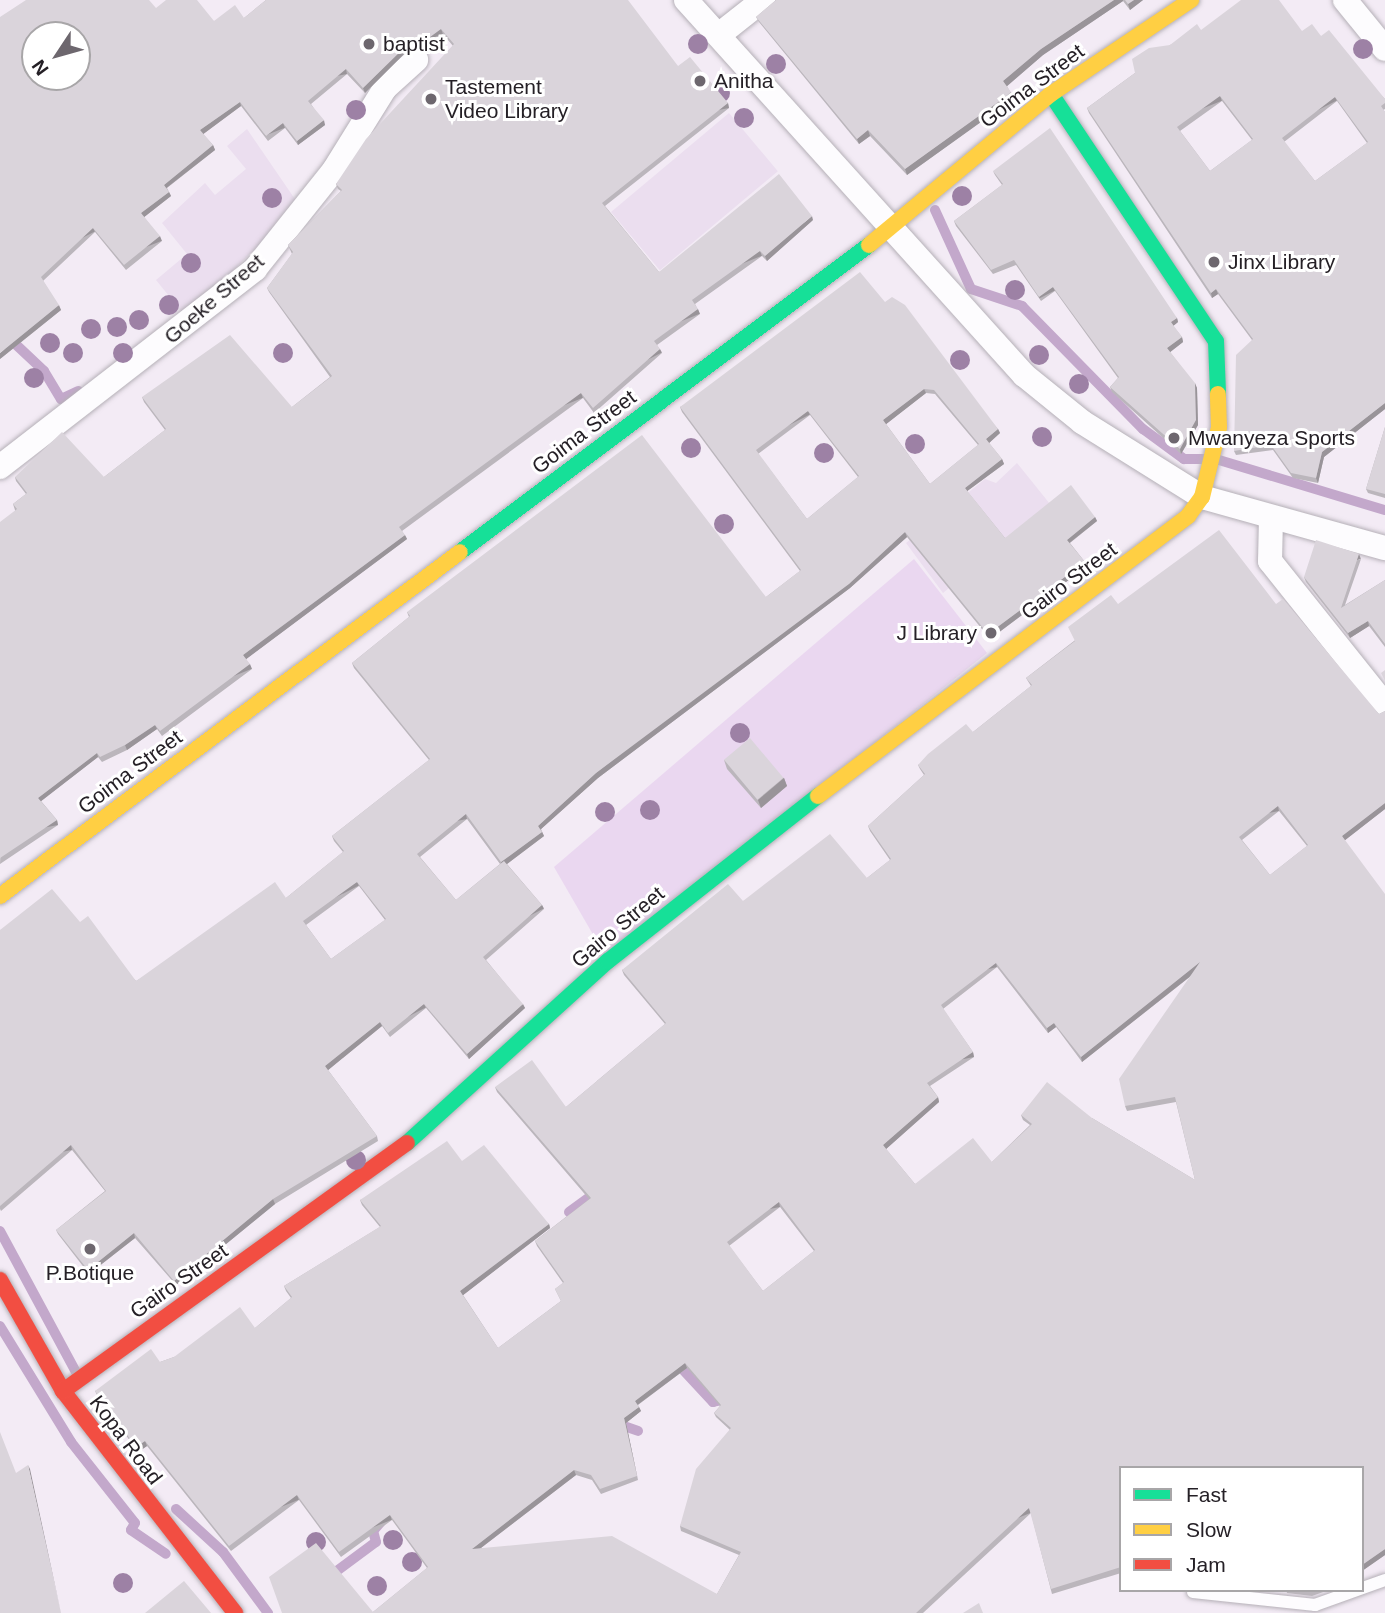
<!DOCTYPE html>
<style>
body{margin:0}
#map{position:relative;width:1385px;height:1613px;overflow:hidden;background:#f3ebf5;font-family:Arial,sans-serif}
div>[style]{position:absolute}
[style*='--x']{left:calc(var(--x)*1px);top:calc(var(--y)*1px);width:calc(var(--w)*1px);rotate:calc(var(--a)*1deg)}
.built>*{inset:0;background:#ebdeef;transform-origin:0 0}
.green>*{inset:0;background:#ead7f0}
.stream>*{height:10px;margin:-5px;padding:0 5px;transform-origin:5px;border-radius:5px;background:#c3a8cb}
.roads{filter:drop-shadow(0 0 2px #b5b0b7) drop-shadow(0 0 2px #b5b0b7)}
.lane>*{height:12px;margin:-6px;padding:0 6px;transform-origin:6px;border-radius:6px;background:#fdfcfe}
.street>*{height:24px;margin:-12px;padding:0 12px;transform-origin:12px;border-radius:12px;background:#fdfcfe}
.fast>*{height:16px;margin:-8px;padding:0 8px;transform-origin:8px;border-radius:8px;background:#16e098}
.slow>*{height:16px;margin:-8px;padding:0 8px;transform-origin:8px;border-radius:8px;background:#ffcf43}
.jam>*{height:16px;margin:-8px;padding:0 8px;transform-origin:8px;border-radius:8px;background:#f24e42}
.trees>*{width:20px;height:20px;margin:-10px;border-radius:50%;background:#9d81a5}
.wall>*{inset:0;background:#bbb6bc}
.shaded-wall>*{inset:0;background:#999499;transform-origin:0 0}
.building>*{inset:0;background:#dad4db;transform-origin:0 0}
.dots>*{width:19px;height:19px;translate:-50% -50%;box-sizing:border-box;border:4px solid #fff;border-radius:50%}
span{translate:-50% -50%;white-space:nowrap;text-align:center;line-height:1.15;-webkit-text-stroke:6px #fff;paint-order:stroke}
.poi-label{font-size:21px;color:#252026}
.left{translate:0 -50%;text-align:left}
.right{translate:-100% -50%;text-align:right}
.street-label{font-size:21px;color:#252026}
.legend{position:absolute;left:1119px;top:1466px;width:245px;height:126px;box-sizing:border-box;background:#fff;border:2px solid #a8a6a8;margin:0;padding:9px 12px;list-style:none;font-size:21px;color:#252026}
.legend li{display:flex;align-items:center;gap:14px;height:35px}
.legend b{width:35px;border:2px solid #a8a6a8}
.north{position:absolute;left:21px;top:21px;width:70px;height:70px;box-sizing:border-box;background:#fff;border:2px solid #a8a6a8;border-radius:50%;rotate:234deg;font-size:19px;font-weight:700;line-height:28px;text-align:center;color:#252026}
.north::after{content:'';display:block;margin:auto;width:24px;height:32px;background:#6d676e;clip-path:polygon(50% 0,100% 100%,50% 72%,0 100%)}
</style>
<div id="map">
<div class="built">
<i style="left:729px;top:113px;width:76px;height:154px;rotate:50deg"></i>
<i style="clip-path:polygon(247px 129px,299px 205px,186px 317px,156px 280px,187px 254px,162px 223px,205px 183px,215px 195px,246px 169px,227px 146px)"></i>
<i style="clip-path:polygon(1017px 463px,1050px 504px,943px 593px,906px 543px,985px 479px,996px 483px)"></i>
</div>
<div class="green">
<i style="clip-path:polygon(914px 559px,987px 653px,606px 957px,554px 867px)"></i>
</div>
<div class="stream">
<i style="--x:935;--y:210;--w:87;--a:65.5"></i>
<i style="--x:971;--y:289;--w:54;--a:18.4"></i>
<i style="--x:1022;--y:306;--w:173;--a:45.5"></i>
<i style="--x:1143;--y:429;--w:51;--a:36.2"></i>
<i style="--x:1184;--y:459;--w:20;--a:0"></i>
<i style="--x:9;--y:338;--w:48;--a:43.3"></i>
<i style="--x:44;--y:371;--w:33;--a:59"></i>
<i style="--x:61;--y:399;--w:19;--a:-25"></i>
<i style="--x:1219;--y:460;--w:173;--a:16.8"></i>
<i style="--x:569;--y:1212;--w:36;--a:-36"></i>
<i style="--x:0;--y:1231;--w:162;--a:61.7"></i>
<i style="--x:0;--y:1326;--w:136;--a:58.5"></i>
<i style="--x:71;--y:1442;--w:103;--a:51.7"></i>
<i style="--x:135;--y:1523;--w:8;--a:120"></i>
<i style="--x:131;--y:1530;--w:42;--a:34.4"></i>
<i style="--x:675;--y:1361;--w:56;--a:47.2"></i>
<i style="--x:713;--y:1402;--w:13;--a:-13"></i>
<i style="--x:621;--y:1425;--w:18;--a:19"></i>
<i style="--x:176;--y:1509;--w:64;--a:42.5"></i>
<i style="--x:223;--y:1552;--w:76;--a:53.6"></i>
<i style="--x:330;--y:1576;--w:57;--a:-36.5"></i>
<i style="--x:376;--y:1542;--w:11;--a:-105"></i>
<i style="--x:373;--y:1531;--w:11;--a:-49"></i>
</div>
<div class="roads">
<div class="lane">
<i style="--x:1193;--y:1592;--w:123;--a:6.1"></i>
<i style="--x:1315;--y:1605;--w:74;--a:-19.7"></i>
</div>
<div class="street">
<i style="--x:686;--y:0;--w:505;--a:47.97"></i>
<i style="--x:1024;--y:375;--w:75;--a:39"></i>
<i style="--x:1082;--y:422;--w:142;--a:32"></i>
<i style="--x:1202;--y:497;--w:190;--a:15.6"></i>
<i style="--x:1345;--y:0;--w:63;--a:50.8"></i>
<i style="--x:720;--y:34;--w:55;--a:-38.3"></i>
<i style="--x:0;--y:467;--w:323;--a:-37.8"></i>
<i style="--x:255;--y:269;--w:127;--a:-51.4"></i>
<i style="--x:334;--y:170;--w:97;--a:-58.1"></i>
<i style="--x:385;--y:88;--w:42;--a:-42.1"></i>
<i style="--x:1271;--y:518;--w:43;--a:91.3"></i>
<i style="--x:1270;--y:561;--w:184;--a:51.4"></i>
</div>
<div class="fast">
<i style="--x:1051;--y:94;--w:297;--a:56.3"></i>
<i style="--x:1216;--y:341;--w:53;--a:87.8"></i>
<i style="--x:460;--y:552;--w:511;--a:-36.89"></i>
<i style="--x:407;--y:1143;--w:271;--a:-42.2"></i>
<i style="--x:608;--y:961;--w:267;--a:-38.2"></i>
</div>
<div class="slow">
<i style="--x:869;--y:245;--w:236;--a:-39.7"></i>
<i style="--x:1051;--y:94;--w:169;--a:-33.9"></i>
<i style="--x:818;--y:796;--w:464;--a:-37.1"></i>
<i style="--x:1188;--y:516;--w:24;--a:-54"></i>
<i style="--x:1202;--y:497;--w:72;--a:-76.3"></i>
<i style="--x:1219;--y:427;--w:33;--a:-92"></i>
<i style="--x:0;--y:896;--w:574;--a:-36.79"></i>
</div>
<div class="jam">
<i style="--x:0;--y:1280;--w:128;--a:60.4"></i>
<i style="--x:63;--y:1391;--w:281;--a:52.2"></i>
<i style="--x:63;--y:1391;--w:424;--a:-35.8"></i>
</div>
</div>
<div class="trees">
<i style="left:698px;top:44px"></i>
<i style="left:1363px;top:49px"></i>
<i style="left:776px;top:64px"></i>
<i style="left:720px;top:93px"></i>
<i style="left:356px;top:110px"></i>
<i style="left:744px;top:118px"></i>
<i style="left:962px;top:196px"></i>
<i style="left:272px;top:198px"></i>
<i style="left:191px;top:263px"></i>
<i style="left:1015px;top:290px"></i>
<i style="left:169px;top:305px"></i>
<i style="left:139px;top:320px"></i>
<i style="left:117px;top:327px"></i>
<i style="left:91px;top:329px"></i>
<i style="left:50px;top:343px"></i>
<i style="left:73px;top:353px"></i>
<i style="left:123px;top:353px"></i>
<i style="left:283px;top:353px"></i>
<i style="left:1039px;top:355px"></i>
<i style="left:960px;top:360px"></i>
<i style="left:34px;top:378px"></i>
<i style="left:1079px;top:384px"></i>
<i style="left:1042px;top:437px"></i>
<i style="left:915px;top:444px"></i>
<i style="left:691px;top:448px"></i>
<i style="left:824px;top:453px"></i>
<i style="left:724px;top:524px"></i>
<i style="left:740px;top:733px"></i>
<i style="left:650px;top:810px"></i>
<i style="left:605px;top:812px"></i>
<i style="left:356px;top:1160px"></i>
<i style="left:393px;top:1540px"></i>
<i style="left:316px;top:1542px"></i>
<i style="left:412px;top:1562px"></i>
<i style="left:123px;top:1583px"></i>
<i style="left:377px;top:1586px"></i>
</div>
<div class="wall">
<i style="clip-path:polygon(266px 0,678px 66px,728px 103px,729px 108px,605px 206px,659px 272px,813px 220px,767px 261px,762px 256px,695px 304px,700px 314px,657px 345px,662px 353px,594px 413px,583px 398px,402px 531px,407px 539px,246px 659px,252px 669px,162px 736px,157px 729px,127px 750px,102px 762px,98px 757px,41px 801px,57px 820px,58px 825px,0 864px,15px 510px,13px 504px,26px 494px,16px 481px,15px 477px,104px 477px,165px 430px,144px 402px,142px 397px,292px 407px,330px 377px,269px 292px,267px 288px,292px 254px,288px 245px,341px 191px,338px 189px,336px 184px,453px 46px,443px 34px,424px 48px,412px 46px,365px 93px,347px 74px,311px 104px,325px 125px,298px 145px,285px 128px,268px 141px,241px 106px,203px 134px,213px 145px,215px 150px,167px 188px,171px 196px,144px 217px,162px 241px,126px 270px,95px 232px,43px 281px,61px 310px,0 359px,156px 8px,214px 21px,244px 18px)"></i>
<i style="clip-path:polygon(776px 0,1143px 0,1130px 10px,1123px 1px,1043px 55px,1007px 86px,1013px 98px,1006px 104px,907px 175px,870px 136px,859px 144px,759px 22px,756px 17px)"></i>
<i style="clip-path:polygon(evenodd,1201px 30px,1302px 31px,1321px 36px,1385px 99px,1385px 109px,1383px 110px,1385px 112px,1385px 409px,1324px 457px,1318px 483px,1293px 478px,1273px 450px,1236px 455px,1234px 451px,1252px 340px,1218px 294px,1212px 298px,1089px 113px,1087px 108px,1135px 73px,1170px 45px,1201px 30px,1222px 101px,1252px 140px,1210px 171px,1180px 131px,1222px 101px,1201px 30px,1337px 101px,1367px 143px,1315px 181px,1284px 142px,1337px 101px)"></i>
<i style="clip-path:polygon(993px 171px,1177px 318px,1178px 322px,1173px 326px,1182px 337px,1183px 342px,1170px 352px,1197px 388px,1198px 425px,1181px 454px,1112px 392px,1110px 387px,1118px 378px,1055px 291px,1041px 301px,1016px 265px,993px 274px,956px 226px,954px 221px,1002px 185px,995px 175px)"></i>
<i style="clip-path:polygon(evenodd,885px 302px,998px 429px,1000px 433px,989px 443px,1002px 459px,1004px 464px,967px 491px,1005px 538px,1095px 517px,1097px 521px,1070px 543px,1085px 562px,1086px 567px,990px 639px,907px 537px,850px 588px,598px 778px,541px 829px,544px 836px,507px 864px,542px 905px,544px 909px,486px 960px,525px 1008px,469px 1059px,426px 1008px,390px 1037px,382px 1026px,328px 1070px,377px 1136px,378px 1141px,275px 1204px,176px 1285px,135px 1238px,89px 1274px,58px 1234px,56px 1230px,105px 1191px,72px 1150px,1px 1211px,0 1209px,0 930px,80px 922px,136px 981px,286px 898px,343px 852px,334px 841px,332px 836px,429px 760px,354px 668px,352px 663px,409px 617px,407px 612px,766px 597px,800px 571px,682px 412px,680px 407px,885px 302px,926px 393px,935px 394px,978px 445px,930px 484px,886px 424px,926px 393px,885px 302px,810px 415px,858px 477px,807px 519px,758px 454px,810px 415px,885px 302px,467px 819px,500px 864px,456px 900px,420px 857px,467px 819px,885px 302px,359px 886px,385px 920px,331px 959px,306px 925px,359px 886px)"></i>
<i style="clip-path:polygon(1385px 427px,1385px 498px,1368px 493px,1366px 489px)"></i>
<i style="clip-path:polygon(1361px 559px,1345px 605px,1385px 580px,1385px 647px,1369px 626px,1350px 638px,1306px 582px,1304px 577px)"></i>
<i style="clip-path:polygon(evenodd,1118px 604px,1276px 604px,1379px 714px,1385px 711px,1385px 809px,1345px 840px,1385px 1555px,1362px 1571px,1362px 1468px,1121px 1468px,1121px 1573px,1052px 1594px,1031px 1513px,923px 1613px,373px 1612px,427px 1568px,392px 1520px,341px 1557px,299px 1500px,231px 1551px,147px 1446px,138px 1452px,97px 1395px,95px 1391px,160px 1362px,255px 1328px,291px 1298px,286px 1291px,284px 1286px,380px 1227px,362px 1205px,360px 1200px,462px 1161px,549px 1224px,550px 1228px,463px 1295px,498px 1348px,561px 1301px,555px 1289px,563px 1283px,537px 1246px,535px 1241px,589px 1199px,497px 1092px,495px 1087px,566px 1107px,665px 1024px,624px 975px,622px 970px,743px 901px,867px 878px,890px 860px,870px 831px,868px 826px,924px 775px,920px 769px,918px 765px,973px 732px,1031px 686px,1026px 678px,1074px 641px,1118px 604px,1279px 811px,1307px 846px,1270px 875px,1242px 840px,1279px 811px,1118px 604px,997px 967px,1048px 1033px,1056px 1027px,1082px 1062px,1191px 976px,1125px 1106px,1127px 1111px,1176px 1102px,1195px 1180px,1092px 1118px,1021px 1115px,1023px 1120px,1030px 1125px,992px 1162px,915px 1184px,886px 1149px,939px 1102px,938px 1097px,930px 1086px,974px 1057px,973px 1052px,943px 1009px,997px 967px,1118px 604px,780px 1207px,814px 1251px,763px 1291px,729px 1246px,780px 1207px,1118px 604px,687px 1368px,720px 1406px,714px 1413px,716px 1417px,730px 1430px,680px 1526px,681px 1531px,739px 1555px,717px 1594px,481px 1548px,576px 1475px,592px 1480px,601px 1494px,638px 1480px,626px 1423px,641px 1411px,638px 1405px,687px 1368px)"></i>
<i style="clip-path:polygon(724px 760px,784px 778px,787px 786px,761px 808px,727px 769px)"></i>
<i style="clip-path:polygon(1286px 1590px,1329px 1590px,1312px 1596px,1287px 1593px)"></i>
</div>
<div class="shaded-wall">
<i style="clip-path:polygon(1114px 0,1123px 0,1123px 1px,1043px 55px,1006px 87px,1003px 81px,1041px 49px)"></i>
<i style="clip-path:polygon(1134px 0,1143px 0,1130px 10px,1128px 4px)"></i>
<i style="left:441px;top:29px;width:5px;height:24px;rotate:68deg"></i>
<i style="clip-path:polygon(411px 41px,412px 46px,365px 93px,363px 88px)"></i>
<i style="left:346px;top:69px;width:5px;height:50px;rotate:79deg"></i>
<i style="clip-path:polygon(1011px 92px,1013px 98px,1006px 104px,907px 175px,905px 169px)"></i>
<i style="left:1220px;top:96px;width:5px;height:53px;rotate:68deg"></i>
<i style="left:1335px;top:97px;width:4px;height:67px;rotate:63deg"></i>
<i style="clip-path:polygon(240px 102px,241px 106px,202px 135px,200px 130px)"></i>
<i style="left:728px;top:103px;width:5px;height:161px;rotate:79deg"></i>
<i style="clip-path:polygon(324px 120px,325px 125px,298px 145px,297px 141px)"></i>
<i style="left:283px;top:123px;width:5px;height:21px;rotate:68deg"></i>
<i style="clip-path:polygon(868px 130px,870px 136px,859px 144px,857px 139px)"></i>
<i style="clip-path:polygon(213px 145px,215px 150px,165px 189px,164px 185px)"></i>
<i style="clip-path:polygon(169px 192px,171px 196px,143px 218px,141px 213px)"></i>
<i style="clip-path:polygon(812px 216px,813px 220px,767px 261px,765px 256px)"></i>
<i style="left:93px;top:228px;width:4px;height:71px;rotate:63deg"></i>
<i style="left:160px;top:236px;width:5px;height:46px;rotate:68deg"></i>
<i style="left:760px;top:251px;width:5px;height:84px;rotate:68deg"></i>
<i style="left:1053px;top:287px;width:4px;height:17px;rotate:63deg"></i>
<i style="clip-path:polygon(1216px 289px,1218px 294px,1212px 298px,1211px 293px)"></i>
<i style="clip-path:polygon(59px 305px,61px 310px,0 359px,0 353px)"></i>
<i style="left:698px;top:309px;width:5px;height:54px;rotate:68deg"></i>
<i style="clip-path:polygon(1177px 318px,1178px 322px,1172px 327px,1171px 322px)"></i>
<i style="clip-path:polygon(1182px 337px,1183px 342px,1169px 353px,1167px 348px)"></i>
<i style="left:660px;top:349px;width:4px;height:89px;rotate:63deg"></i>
<i style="clip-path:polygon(1195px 383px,1197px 388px,1198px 425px,1181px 454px,1180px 449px)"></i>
<i style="clip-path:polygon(924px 389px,926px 393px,885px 425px,883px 420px)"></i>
<i style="left:581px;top:393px;width:5px;height:226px;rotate:68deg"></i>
<i style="clip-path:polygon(1385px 403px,1385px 409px,1324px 457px,1318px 483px,1316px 478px,1322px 452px)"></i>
<i style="left:808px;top:411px;width:4px;height:65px;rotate:63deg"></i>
<i style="clip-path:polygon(998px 429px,1000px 433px,988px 444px,986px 439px)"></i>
<i style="clip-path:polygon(1002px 459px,1004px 464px,966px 492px,965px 488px)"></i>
<i style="clip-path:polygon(1095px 517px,1097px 521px,1068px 544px,1067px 540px)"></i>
<i style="clip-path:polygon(905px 532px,907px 537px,850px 588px,598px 778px,540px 830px,538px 826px,596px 773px)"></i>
<i style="clip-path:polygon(405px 535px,407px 539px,245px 660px,243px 655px)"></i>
<i style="left:1359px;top:554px;width:5px;height:57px;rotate:68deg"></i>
<i style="clip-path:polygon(1085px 562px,1086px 567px,990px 639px,988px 634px)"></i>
<i style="clip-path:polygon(1368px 621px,1369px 626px,1350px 638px,1348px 633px)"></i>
<i style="left:250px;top:664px;width:5px;height:112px;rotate:68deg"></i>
<i style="clip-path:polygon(155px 725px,157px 729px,127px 750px,125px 745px)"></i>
<i style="clip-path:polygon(97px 753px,98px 757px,40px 802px,38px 798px)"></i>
<i style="clip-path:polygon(784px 778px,787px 786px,761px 808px,758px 800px)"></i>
<i style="clip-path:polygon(1385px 803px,1385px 809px,1344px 841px,1342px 836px)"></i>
<i style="left:1278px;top:806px;width:5px;height:50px;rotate:79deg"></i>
<i style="left:466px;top:814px;width:5px;height:63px;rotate:79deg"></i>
<i style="left:57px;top:820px;width:5px;height:69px;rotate:79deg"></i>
<i style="clip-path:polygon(542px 832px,544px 836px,503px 867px,501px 862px)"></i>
<i style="left:357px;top:882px;width:4px;height:67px;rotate:63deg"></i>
<i style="left:542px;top:905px;width:4px;height:79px;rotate:63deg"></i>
<i style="clip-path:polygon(1200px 962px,1202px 967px,1082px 1062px,1081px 1057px)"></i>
<i style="left:996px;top:963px;width:4px;height:69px;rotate:76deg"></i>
<i style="left:424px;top:1004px;width:4px;height:46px;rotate:63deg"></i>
<i style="clip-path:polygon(523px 1004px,525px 1008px,469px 1059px,467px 1054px)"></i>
<i style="clip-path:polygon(380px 1022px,382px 1026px,327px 1071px,325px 1066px)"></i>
<i style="clip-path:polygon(1054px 1023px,1056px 1027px,1048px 1033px,1047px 1028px)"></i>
<i style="left:973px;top:1052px;width:5px;height:55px;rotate:79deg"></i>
<i style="clip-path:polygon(938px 1097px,939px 1102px,885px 1150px,883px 1145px)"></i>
<i style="left:71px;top:1145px;width:5px;height:94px;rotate:79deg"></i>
<i style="clip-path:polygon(273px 1199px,275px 1204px,176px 1285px,174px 1281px)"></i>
<i style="left:779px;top:1202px;width:5px;height:66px;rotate:79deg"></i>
<i style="clip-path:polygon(549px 1224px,550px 1228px,462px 1296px,460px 1291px)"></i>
<i style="clip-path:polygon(134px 1233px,135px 1238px,89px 1274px,88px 1270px)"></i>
<i style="clip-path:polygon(685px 1363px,687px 1368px,636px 1406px,635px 1401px)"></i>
<i style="clip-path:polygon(639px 1407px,641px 1411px,626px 1423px,638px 1480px,624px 1418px)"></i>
<i style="clip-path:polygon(145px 1441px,147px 1446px,138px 1452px,136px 1447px)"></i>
<i style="clip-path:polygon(28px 1465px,30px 1469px,61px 1613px)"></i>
<i style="clip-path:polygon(574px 1470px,576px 1475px,473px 1554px,472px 1549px)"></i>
<i style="left:297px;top:1495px;width:5px;height:85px;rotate:68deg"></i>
<i style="left:1029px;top:1508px;width:5px;height:154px;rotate:68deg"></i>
<i style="left:390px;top:1515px;width:5px;height:63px;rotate:68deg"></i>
<i style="clip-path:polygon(1385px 1549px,1385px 1555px,1362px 1571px,1362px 1565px)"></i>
</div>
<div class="building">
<i style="clip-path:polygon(evenodd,26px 0,149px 0,156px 8px,166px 0,197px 0,214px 21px,235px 5px,244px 18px,266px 0,628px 0,678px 66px,690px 57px,728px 103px,602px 203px,659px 272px,779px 174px,812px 216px,765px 256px,760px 251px,692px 300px,698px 309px,654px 341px,660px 349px,593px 408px,581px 393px,399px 527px,405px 535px,243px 655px,250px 664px,160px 731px,155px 725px,125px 745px,100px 757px,97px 753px,38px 798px,57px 820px,0 858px,0 522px,17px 509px,13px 504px,27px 493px,15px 477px,62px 432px,104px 477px,166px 429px,142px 397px,230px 335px,292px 407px,332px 376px,267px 288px,293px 252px,288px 245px,342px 190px,336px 184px,366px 139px,454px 44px,441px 29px,422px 43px,411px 41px,363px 88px,346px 69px,308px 101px,324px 120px,297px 141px,283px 123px,266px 136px,240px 102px,200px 130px,213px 145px,164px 185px,169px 192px,141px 213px,160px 236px,124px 265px,93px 228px,41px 277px,59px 305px,0 353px,0 17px,26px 0,35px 35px,77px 35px,77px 77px,35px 77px,35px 35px)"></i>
<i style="clip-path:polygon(776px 0,1114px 0,1041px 49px,1003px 81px,1011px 92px,1004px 98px,905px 169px,868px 130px,857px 139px,756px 17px)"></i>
<i style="clip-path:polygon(1125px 0,1134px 0,1128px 4px)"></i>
<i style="clip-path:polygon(evenodd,1241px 0,1279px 0,1302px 31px,1312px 24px,1321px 36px,1329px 30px,1385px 99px,1385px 103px,1381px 106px,1385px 112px,1385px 403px,1322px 452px,1316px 478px,1291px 473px,1271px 445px,1234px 451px,1236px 355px,1253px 339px,1216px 289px,1211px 293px,1087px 108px,1135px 73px,1132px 59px,1149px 48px,1170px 45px,1197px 24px,1201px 30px,1241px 0,1220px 96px,1253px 139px,1210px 171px,1177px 127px,1220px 96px,1241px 0,1335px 97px,1368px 142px,1315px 181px,1282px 138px,1335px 97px)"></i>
<i style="clip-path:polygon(1050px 128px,1177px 318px,1171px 322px,1182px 337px,1167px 348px,1195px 383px,1196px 420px,1180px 449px,1110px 387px,1119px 377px,1053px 287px,1039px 297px,1014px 260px,991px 270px,954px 221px,1003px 184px,993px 171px)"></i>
<i style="clip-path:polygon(evenodd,860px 272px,885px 302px,892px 297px,905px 305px,998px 429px,986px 439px,1002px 459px,965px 488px,1005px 538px,1071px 485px,1095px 517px,1067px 540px,1085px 562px,988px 634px,905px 532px,849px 584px,596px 773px,538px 826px,542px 832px,501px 862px,466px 814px,417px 854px,456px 900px,504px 861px,542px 905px,483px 957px,523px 1004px,467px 1054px,424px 1004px,388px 1033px,380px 1022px,325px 1066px,377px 1136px,273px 1199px,174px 1281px,134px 1233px,88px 1270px,56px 1230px,106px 1191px,71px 1145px,0 1206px,0 930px,52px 889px,80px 922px,88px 916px,136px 981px,275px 882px,286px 898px,344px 851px,332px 836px,430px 759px,352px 663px,410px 616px,407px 612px,642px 435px,766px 597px,801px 570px,680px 407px,860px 272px,924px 389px,934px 390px,979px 444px,930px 484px,883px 420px,924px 389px,860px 272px,808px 411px,859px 476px,807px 519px,756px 450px,808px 411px,860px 272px,357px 882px,386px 919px,331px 959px,303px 921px,357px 882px)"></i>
<i style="clip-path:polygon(1385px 427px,1385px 494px,1366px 489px)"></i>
<i style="clip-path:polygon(evenodd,1219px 530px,1276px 604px,1283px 599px,1379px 714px,1385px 711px,1385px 803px,1342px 836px,1385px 894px,1385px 1549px,1362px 1565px,1362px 1468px,1121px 1468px,1121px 1567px,1051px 1589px,1029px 1508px,916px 1613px,282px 1613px,269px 1577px,316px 1543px,373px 1612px,428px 1567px,390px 1515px,339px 1552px,297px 1495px,229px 1546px,145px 1441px,136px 1447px,95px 1391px,151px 1349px,160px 1362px,174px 1357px,240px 1307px,255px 1328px,292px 1297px,284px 1286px,381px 1226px,360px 1200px,447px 1141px,462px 1161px,484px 1145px,549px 1224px,460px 1291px,498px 1348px,561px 1301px,555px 1289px,564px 1282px,535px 1241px,591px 1198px,495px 1087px,532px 1060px,566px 1107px,666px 1023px,622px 970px,728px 884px,743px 901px,830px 834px,867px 878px,891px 859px,868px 826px,925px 774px,918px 765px,928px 754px,966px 724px,973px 732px,1032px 685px,1026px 678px,1075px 641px,1068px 627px,1111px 595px,1118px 604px,1219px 530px,1278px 806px,1308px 845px,1270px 875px,1239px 837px,1278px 806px,1219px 530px,1200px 962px,1119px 1079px,1125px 1106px,1175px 1097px,1195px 1180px,1092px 1118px,1047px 1082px,1021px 1115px,1032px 1124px,992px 1162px,973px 1138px,915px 1184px,883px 1145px,938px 1097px,927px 1083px,973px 1052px,941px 1005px,996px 963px,1047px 1028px,1054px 1023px,1081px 1057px,1200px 962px,1219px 530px,779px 1202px,815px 1250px,763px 1291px,727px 1242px,779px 1202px,1219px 530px,685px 1363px,721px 1405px,714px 1413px,731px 1428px,696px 1469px,680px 1526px,741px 1552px,717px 1594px,612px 1536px,472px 1549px,574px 1470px,591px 1475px,600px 1489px,637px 1476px,624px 1418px,639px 1407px,635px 1401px,685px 1363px)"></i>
<i style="clip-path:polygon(1316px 540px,1359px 554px,1341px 608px,1385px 580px,1385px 644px,1368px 621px,1348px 633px,1304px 577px)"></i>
<i style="clip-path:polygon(1385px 670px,1385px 681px,1381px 673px)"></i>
<i style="left:750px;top:738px;width:52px;height:34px;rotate:50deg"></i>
<i style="clip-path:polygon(0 1432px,16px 1473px,28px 1465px,61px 1613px,0 1613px)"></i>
<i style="clip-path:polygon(184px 1581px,211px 1613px,145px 1613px)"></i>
<i style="clip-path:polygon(979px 1603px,983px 1613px,963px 1613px)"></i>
</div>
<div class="dots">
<i style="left:369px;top:44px;background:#6d676e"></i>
<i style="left:700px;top:81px;background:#6d676e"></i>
<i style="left:431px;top:99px;background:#6d676e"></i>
<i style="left:1214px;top:262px;background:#6d676e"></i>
<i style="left:1174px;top:438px;background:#6d676e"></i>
<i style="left:991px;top:633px;background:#6d676e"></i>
<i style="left:90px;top:1249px;background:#6d676e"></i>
</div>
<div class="poi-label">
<span class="left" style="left:383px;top:44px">baptist</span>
<span class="left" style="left:714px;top:81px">Anitha</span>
<span class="left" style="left:445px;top:99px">Tastement<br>Video Library</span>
<span class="left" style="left:1228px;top:262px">Jinx Library</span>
<span class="left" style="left:1188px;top:438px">Mwanyeza Sports</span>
<span class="right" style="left:977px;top:633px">J Library</span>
<span style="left:90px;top:1273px">P.Botique</span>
</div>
<div class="street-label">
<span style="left:1032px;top:86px;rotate:-37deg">Goima Street</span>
<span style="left:214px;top:299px;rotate:-41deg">Goeke Street</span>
<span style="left:584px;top:432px;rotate:-37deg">Goima Street</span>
<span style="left:1069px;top:581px;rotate:-37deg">Gairo Street</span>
<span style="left:130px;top:772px;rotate:-37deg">Goima Street</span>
<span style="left:618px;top:927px;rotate:-40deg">Gairo Street</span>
<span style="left:179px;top:1281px;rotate:-35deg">Gairo Street</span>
<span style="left:126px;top:1440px;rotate:53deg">Kopa Road</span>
</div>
<ul class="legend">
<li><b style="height:9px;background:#16e098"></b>Fast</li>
<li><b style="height:9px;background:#ffcf43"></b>Slow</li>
<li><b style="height:9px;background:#f24e42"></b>Jam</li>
</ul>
<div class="north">N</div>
</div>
